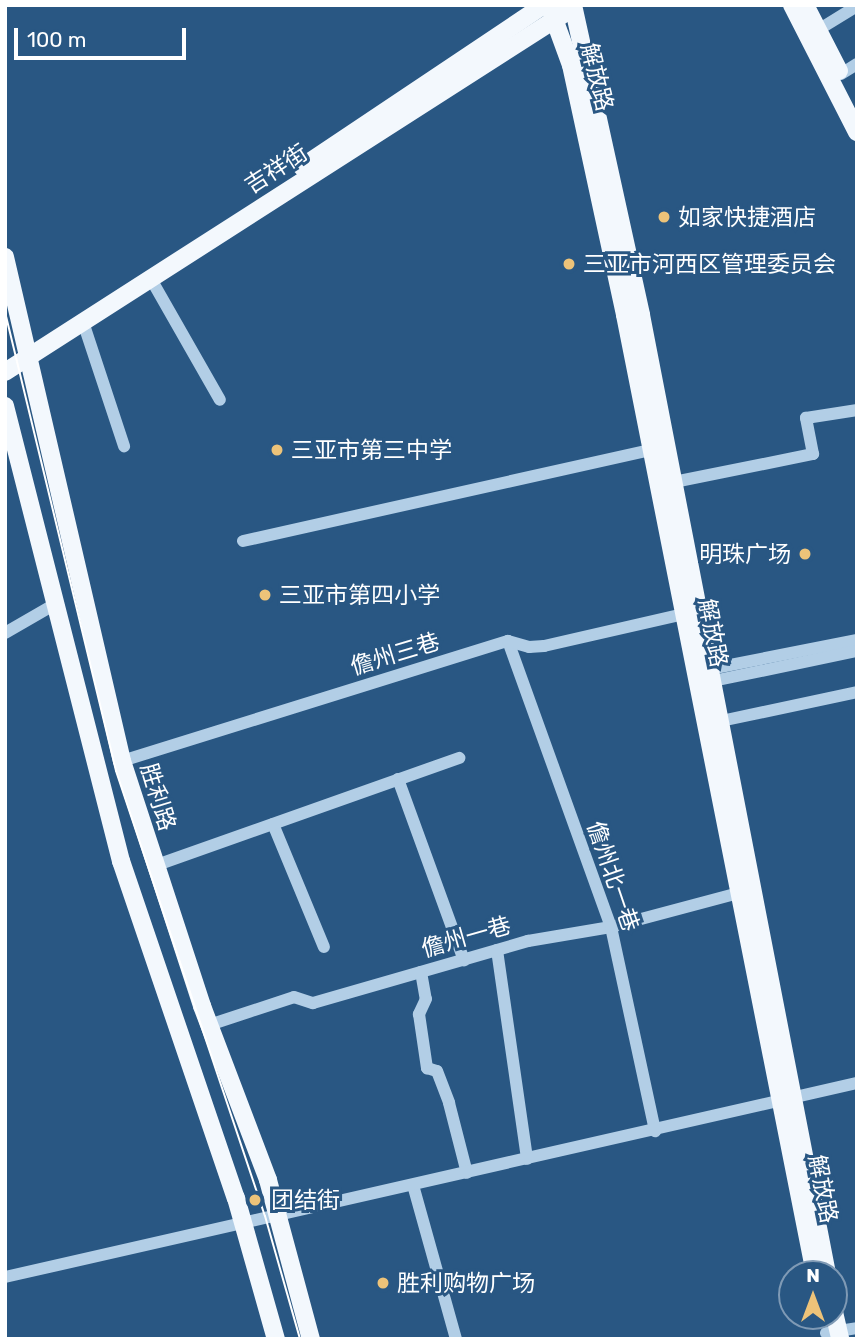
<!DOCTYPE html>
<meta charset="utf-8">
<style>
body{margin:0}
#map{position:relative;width:862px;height:1344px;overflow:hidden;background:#295783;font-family:Rubik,"Noto Sans SC",sans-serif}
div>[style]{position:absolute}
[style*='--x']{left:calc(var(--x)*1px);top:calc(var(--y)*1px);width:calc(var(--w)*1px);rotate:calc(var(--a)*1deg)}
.minor>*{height:12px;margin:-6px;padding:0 6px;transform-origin:6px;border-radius:6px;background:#b2cee6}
.major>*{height:18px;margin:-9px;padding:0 9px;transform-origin:9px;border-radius:9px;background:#f3f8fd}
.tram>*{height:2px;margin:-1px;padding:0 1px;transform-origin:1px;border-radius:1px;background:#fff}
.dots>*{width:19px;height:19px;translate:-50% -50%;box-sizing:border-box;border:4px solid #295783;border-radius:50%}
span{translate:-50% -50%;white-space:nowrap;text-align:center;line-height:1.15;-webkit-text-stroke:6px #295783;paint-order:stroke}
.street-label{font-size:23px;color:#fff}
.poi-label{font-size:23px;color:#fff}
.left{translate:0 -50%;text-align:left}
.right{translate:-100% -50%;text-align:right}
.frame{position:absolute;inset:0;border:7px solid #fff;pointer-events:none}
.north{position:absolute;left:778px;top:1260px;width:70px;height:70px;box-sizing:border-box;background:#295783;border:2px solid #7f9ab5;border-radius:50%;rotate:0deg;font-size:19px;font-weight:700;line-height:28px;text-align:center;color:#fff}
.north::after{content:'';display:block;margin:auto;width:24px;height:32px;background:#edc379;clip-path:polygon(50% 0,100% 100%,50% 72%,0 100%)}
.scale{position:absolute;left:14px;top:28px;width:172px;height:32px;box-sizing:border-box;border:4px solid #fff;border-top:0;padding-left:9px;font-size:21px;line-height:24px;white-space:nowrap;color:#fff;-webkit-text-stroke:5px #295783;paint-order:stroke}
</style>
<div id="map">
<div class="minor">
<i style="--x:818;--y:30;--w:46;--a:-31.6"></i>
<i style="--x:841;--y:74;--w:19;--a:-32"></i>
<i style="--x:151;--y:279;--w:139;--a:60.3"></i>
<i style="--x:83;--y:322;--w:131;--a:71.7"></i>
<i style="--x:674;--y:482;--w:142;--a:-11.4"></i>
<i style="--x:813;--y:454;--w:37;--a:-101"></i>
<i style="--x:806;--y:418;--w:52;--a:-8.9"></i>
<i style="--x:243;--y:541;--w:418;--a:-12.6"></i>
<i style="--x:5;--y:633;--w:60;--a:-30"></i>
<i style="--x:508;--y:641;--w:304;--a:70.2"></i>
<i style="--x:611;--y:927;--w:209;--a:77.8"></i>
<i style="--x:710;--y:669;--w:150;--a:-11.2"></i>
<i style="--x:713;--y:681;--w:147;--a:-11.8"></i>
<i style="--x:721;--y:721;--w:139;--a:-12"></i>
<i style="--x:122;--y:761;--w:404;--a:-17.3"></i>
<i style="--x:508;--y:641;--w:22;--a:16"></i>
<i style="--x:529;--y:647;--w:15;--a:-4"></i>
<i style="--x:544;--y:646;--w:144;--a:-12.9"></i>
<i style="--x:398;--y:779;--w:193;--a:70"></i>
<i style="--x:273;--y:824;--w:133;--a:67.5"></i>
<i style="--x:154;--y:866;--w:324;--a:-19.5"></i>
<i style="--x:497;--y:950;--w:211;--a:81.8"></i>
<i style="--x:421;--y:972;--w:27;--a:80"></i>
<i style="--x:426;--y:999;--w:17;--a:115"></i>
<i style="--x:419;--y:1014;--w:55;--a:81.6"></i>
<i style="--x:427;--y:1068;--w:10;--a:17"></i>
<i style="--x:437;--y:1071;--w:34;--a:69"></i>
<i style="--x:449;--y:1103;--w:72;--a:75.6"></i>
<i style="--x:209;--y:1025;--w:89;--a:-18.2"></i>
<i style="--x:294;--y:997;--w:20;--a:18"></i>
<i style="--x:313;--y:1003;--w:224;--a:-16.1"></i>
<i style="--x:528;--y:941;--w:84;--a:-9.6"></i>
<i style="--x:611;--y:927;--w:132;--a:-14.9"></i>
<i style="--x:413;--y:1185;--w:160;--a:74.4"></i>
<i style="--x:5;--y:1277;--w:874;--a:-12.83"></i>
<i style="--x:826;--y:1333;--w:31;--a:-9"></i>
</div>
<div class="major">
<i style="--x:549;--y:5;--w:64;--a:69.9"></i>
<i style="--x:571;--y:65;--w:256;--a:77.8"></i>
<i style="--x:625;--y:315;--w:978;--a:78.79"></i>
<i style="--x:573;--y:5;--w:317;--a:77.6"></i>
<i style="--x:641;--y:315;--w:977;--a:79.02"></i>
<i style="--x:792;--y:5;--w:143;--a:62.9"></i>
<i style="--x:805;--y:5;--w:74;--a:62.7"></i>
<i style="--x:302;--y:167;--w:291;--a:-33.8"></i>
<i style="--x:5;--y:257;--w:517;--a:76.93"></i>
<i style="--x:122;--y:761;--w:258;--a:71.9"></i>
<i style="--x:202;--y:1006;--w:186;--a:69.2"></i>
<i style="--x:268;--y:1180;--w:165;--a:74.9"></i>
<i style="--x:5;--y:372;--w:665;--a:-32.66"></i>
<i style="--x:5;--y:406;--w:470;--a:75.7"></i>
<i style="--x:121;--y:861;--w:356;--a:71.2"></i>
<i style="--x:236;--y:1198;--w:147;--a:74.2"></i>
<i style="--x:834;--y:1312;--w:28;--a:77"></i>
</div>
<div class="tram">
<i style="--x:5;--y:312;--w:472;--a:76.4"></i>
<i style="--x:116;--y:771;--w:469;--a:71.5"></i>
<i style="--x:265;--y:1216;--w:128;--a:74.1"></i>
</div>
<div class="dots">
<i style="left:664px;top:217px;background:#edc379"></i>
<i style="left:569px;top:264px;background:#edc379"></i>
<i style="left:277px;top:450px;background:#edc379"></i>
<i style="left:805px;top:554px;background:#edc379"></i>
<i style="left:265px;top:595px;background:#edc379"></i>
<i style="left:255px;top:1200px;background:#edc379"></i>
<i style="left:383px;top:1283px;background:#edc379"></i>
</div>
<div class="street-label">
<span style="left:597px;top:77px;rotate:76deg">解放路</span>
<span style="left:276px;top:169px;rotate:-33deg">吉祥街</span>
<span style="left:713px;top:633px;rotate:79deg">解放路</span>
<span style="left:395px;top:654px;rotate:-17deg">儋州三巷</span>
<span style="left:158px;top:797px;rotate:73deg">胜利路</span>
<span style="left:613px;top:876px;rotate:71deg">儋州北一巷</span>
<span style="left:466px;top:937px;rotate:-16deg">儋州一巷</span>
<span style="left:823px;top:1189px;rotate:79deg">解放路</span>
</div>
<div class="poi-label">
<span class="left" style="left:678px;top:217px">如家快捷酒店</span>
<span class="left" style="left:583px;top:264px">三亚市河西区管理委员会</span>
<span class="left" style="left:291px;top:450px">三亚市第三中学</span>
<span class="right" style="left:791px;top:554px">明珠广场</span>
<span class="left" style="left:279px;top:595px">三亚市第四小学</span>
<span class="left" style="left:271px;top:1200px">团结街</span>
<span class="left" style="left:397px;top:1283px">胜利购物广场</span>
</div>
<div class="frame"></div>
<div class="north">N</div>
<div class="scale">100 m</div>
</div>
